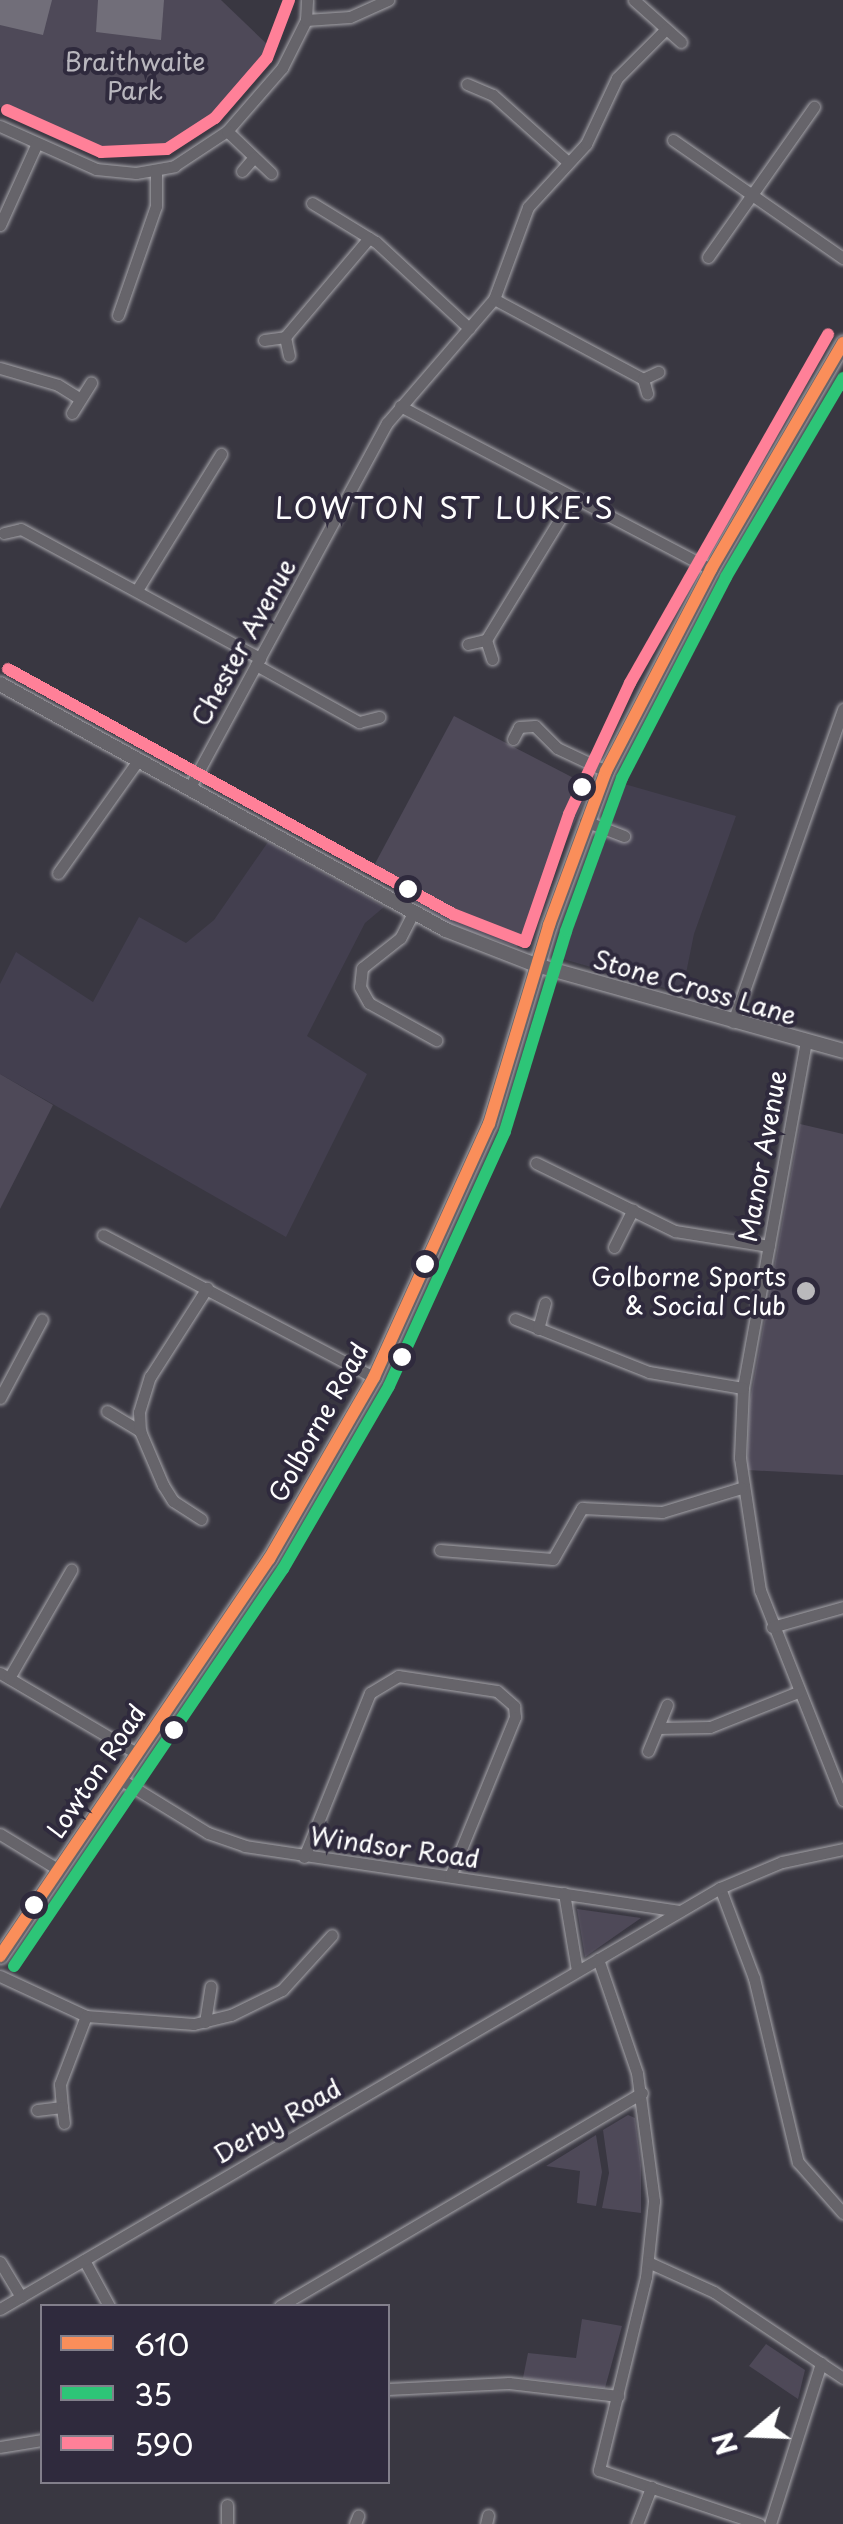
<!DOCTYPE html>
<style>
body{margin:0}
#map{position:relative;width:843px;height:2524px;overflow:hidden;background:#393741;font-family:"Playpen Sans",sans-serif}
div>[style]{position:absolute}
[style*='--x']{left:calc(var(--x)*1px);top:calc(var(--y)*1px);width:calc(var(--w)*1px);rotate:calc(var(--a)*1deg)}
.built>*{inset:0;background:#433f4f}
.green>*{inset:0;background:#4e4958}
.water>*{inset:0;background:#716e79}
.roads{filter:drop-shadow(0 0 2px #a6a5aa) drop-shadow(0 0 2px #a6a5aa)}
.minor>*{height:11px;margin:-5.5px;padding:0 5.5px;transform-origin:5.5px;border-radius:5.5px;background:#66646a}
.tertiary>*{height:14px;margin:-7px;padding:0 7px;transform-origin:7px;border-radius:7px;background:#66646a}
.secondary>*{height:15px;margin:-7.5px;padding:0 7.5px;transform-origin:7.5px;border-radius:7.5px;background:#66646a}
.bus-1>*{height:12px;margin:-6px;padding:0 6px;transform-origin:6px;border-radius:6px;background:#fa8e5a}
.bus-2>*{height:12px;margin:-6px;padding:0 6px;transform-origin:6px;border-radius:6px;background:#2dc577}
.bus-3>*{height:12px;margin:-6px;padding:0 6px;transform-origin:6px;border-radius:6px;background:#ff8098}
.dots>*{width:28px;height:28px;translate:-50% -50%;box-sizing:border-box;border:5px solid #2f2a3d;border-radius:50%}
span{translate:-50% -50%;white-space:nowrap;text-align:center;line-height:1.15;-webkit-text-stroke:8px #2f2a3d;paint-order:stroke}
.park-label{font-size:25px;color:#b9b7be}
.street-label{font-size:25px;color:#fff}
.poi-label{font-size:25px;color:#fff}
.right{translate:-100% -50%;text-align:right}
.quarter-label{font-size:30px;color:#fff;letter-spacing:2.5px}
.legend{position:absolute;left:40px;top:2304px;width:350px;height:180px;box-sizing:border-box;background:#2f2a3d;border:2px solid #827f8b;margin:0;padding:12px 18px;list-style:none;font-size:30px;color:#fff}
.legend li{display:flex;align-items:center;gap:20px;height:50px}
.legend b{width:50px;border:2px solid #827f8b}
.north{position:absolute;left:703px;top:2384px;width:100px;height:100px;-webkit-text-stroke:8px #2f2a3d;paint-order:stroke;rotate:251deg;font-size:28px;font-weight:700;line-height:40px;text-align:center;color:#fff}
.north::after{content:'';display:block;margin:auto;width:35px;height:45px;background:#fff;clip-path:polygon(50% 0,100% 100%,50% 72%,0 100%)}
</style>
<div id="map">
<div class="built">
<i style="clip-path:polygon(621px 783px,736px 816px,694px 934px,682px 993px,563px 959px)"></i>
<i style="clip-path:polygon(268px 842px,384px 907px,365px 923px,307px 1036px,367px 1074px,286px 1237px,0 1074px,0 984px,16px 952px,93px 1002px,139px 917px,186px 943px,214px 920px)"></i>
</div>
<div class="green">
<i style="clip-path:polygon(0 0,221px 0,271px 48px,224px 111px,159px 149px,115px 152px,0 107px)"></i>
<i style="clip-path:polygon(454px 716px,591px 787px,517px 947px,450px 925px,370px 873px)"></i>
<i style="clip-path:polygon(0 1074px,53px 1105px,0 1209px)"></i>
<i style="clip-path:polygon(800px 1124px,843px 1134px,843px 1475px,747px 1470px,750px 1400px)"></i>
<i style="clip-path:polygon(577px 1909px,641px 1918px,585px 1957px)"></i>
<i style="clip-path:polygon(628px 2115px,635px 2118px,641px 2165px,641px 2213px,602px 2208px,609px 2173px,603px 2130px)"></i>
<i style="clip-path:polygon(596px 2135px,602px 2172px,596px 2206px,577px 2203px,580px 2171px,546px 2166px)"></i>
<i style="clip-path:polygon(582px 2319px,622px 2326px,605px 2388px,523px 2378px,528px 2353px,576px 2358px)"></i>
<i style="clip-path:polygon(766px 2344px,805px 2370px,798px 2399px,749px 2366px)"></i>
</div>
<div class="water">
<i style="clip-path:polygon(0 0,52px 0,43px 35px,0 25px)"></i>
<i style="clip-path:polygon(98px 0,164px 0,161px 40px,96px 32px)"></i>
</div>
<div class="roads">
<div class="minor">
<i style="--x:634;--y:0;--w:63;--a:41.8"></i>
<i style="--x:306;--y:20;--w:44;--a:-3.9"></i>
<i style="--x:350;--y:17;--w:42;--a:-24.1"></i>
<i style="--x:467;--y:84;--w:28;--a:23"></i>
<i style="--x:493;--y:95;--w:101;--a:41.8"></i>
<i style="--x:0;--y:126;--w:105;--a:24.1"></i>
<i style="--x:96;--y:169;--w:40;--a:5.7"></i>
<i style="--x:136;--y:173;--w:39;--a:-10"></i>
<i style="--x:174;--y:166;--w:64;--a:-33.4"></i>
<i style="--x:227;--y:131;--w:84;--a:-48.9"></i>
<i style="--x:282;--y:68;--w:54;--a:-63.4"></i>
<i style="--x:306;--y:20;--w:20;--a:-87"></i>
<i style="--x:227;--y:131;--w:61;--a:43.7"></i>
<i style="--x:673;--y:140;--w:207;--a:34.8"></i>
<i style="--x:242;--y:171;--w:18;--a:-49"></i>
<i style="--x:312;--y:203;--w:75;--a:31.4"></i>
<i style="--x:376;--y:242;--w:127;--a:42.8"></i>
<i style="--x:0;--y:225;--w:90;--a:-65.7"></i>
<i style="--x:708;--y:257;--w:184;--a:-54.8"></i>
<i style="--x:494;--y:299;--w:169;--a:28.2"></i>
<i style="--x:118;--y:315;--w:115;--a:-70.8"></i>
<i style="--x:156;--y:206;--w:36;--a:-90"></i>
<i style="--x:285;--y:337;--w:130;--a:-49.7"></i>
<i style="--x:264;--y:340;--w:21;--a:-8"></i>
<i style="--x:285;--y:337;--w:19;--a:78"></i>
<i style="--x:0;--y:368;--w:60;--a:16.3"></i>
<i style="--x:58;--y:385;--w:26;--a:32"></i>
<i style="--x:643;--y:379;--w:17;--a:-25"></i>
<i style="--x:643;--y:379;--w:15;--a:74"></i>
<i style="--x:400;--y:406;--w:351;--a:27.7"></i>
<i style="--x:72;--y:413;--w:36;--a:-58"></i>
<i style="--x:4;--y:533;--w:17;--a:-13"></i>
<i style="--x:21;--y:529;--w:272;--a:28.4"></i>
<i style="--x:137;--y:590;--w:160;--a:-58.3"></i>
<i style="--x:486;--y:640;--w:165;--a:-58.6"></i>
<i style="--x:468;--y:644;--w:18;--a:-13"></i>
<i style="--x:486;--y:640;--w:20;--a:72"></i>
<i style="--x:256;--y:665;--w:118;--a:29"></i>
<i style="--x:359;--y:722;--w:21;--a:-14"></i>
<i style="--x:513;--y:739;--w:13;--a:-63"></i>
<i style="--x:519;--y:727;--w:16;--a:-4"></i>
<i style="--x:535;--y:726;--w:31;--a:45"></i>
<i style="--x:557;--y:748;--w:54;--a:25.1"></i>
<i style="--x:190;--y:787;--w:414;--a:-61.6"></i>
<i style="--x:387;--y:423;--w:164;--a:-49.2"></i>
<i style="--x:494;--y:299;--w:98;--a:-69.7"></i>
<i style="--x:528;--y:207;--w:86;--a:-47.4"></i>
<i style="--x:586;--y:144;--w:73;--a:-64.8"></i>
<i style="--x:617;--y:78;--w:69;--a:-45"></i>
<i style="--x:585;--y:821;--w:42;--a:21"></i>
<i style="--x:58;--y:873;--w:140;--a:-54.6"></i>
<i style="--x:413;--y:913;--w:28;--a:117"></i>
<i style="--x:400;--y:938;--w:48;--a:141.7"></i>
<i style="--x:362;--y:968;--w:19;--a:96"></i>
<i style="--x:360;--y:987;--w:18;--a:61"></i>
<i style="--x:369;--y:1003;--w:77;--a:28.9"></i>
<i style="--x:733;--y:1022;--w:332;--a:-70.6"></i>
<i style="--x:806;--y:1041;--w:353;--a:100.3"></i>
<i style="--x:743;--y:1388;--w:70;--a:92.5"></i>
<i style="--x:740;--y:1458;--w:134;--a:81.4"></i>
<i style="--x:760;--y:1590;--w:226;--a:68.4"></i>
<i style="--x:536;--y:1163;--w:155;--a:26.1"></i>
<i style="--x:675;--y:1231;--w:95;--a:9.1"></i>
<i style="--x:103;--y:1235;--w:306;--a:27.7"></i>
<i style="--x:614;--y:1247;--w:42;--a:-63.4"></i>
<i style="--x:515;--y:1319;--w:144;--a:21.6"></i>
<i style="--x:649;--y:1372;--w:95;--a:9.7"></i>
<i style="--x:538;--y:1329;--w:27;--a:-75"></i>
<i style="--x:0;--y:1398;--w:89;--a:-62"></i>
<i style="--x:107;--y:1411;--w:39;--a:31"></i>
<i style="--x:201;--y:1519;--w:33;--a:-147"></i>
<i style="--x:173;--y:1501;--w:19;--a:-122"></i>
<i style="--x:163;--y:1485;--w:59;--a:-113.1"></i>
<i style="--x:140;--y:1431;--w:19;--a:-93"></i>
<i style="--x:139;--y:1412;--w:37;--a:-73"></i>
<i style="--x:150;--y:1377;--w:106;--a:-57.4"></i>
<i style="--x:440;--y:1550;--w:113;--a:4.6"></i>
<i style="--x:553;--y:1559;--w:59;--a:-60.4"></i>
<i style="--x:582;--y:1508;--w:80;--a:2.9"></i>
<i style="--x:662;--y:1512;--w:83;--a:-16.9"></i>
<i style="--x:772;--y:1627;--w:74;--a:-15.7"></i>
<i style="--x:0;--y:1673;--w:160;--a:30.4"></i>
<i style="--x:9;--y:1678;--w:125;--a:-60.1"></i>
<i style="--x:658;--y:1728;--w:52;--a:-1.1"></i>
<i style="--x:710;--y:1727;--w:95;--a:-21.7"></i>
<i style="--x:648;--y:1751;--w:50;--a:-67.6"></i>
<i style="--x:120;--y:1779;--w:103;--a:31.5"></i>
<i style="--x:208;--y:1833;--w:39;--a:19"></i>
<i style="--x:245;--y:1846;--w:439;--a:8.5"></i>
<i style="--x:0;--y:1834;--w:69;--a:31.4"></i>
<i style="--x:304;--y:1857;--w:177;--a:-68.1"></i>
<i style="--x:370;--y:1693;--w:33;--a:-31"></i>
<i style="--x:398;--y:1676;--w:100;--a:8.6"></i>
<i style="--x:497;--y:1691;--w:23;--a:41"></i>
<i style="--x:514;--y:1706;--w:11;--a:85"></i>
<i style="--x:515;--y:1717;--w:172;--a:112.2"></i>
<i style="--x:720;--y:1888;--w:96;--a:69.3"></i>
<i style="--x:754;--y:1978;--w:189;--a:76.6"></i>
<i style="--x:798;--y:2162;--w:68;--a:48.6"></i>
<i style="--x:564;--y:1893;--w:79;--a:80.5"></i>
<i style="--x:598;--y:1959;--w:120;--a:71.1"></i>
<i style="--x:637;--y:2073;--w:129;--a:82.4"></i>
<i style="--x:654;--y:2201;--w:76;--a:96"></i>
<i style="--x:646;--y:2277;--w:199;--a:103.7"></i>
<i style="--x:599;--y:2470;--w:169;--a:18.6"></i>
<i style="--x:0;--y:1976;--w:95;--a:24.9"></i>
<i style="--x:86;--y:2016;--w:108;--a:4.2"></i>
<i style="--x:194;--y:2024;--w:38;--a:-14"></i>
<i style="--x:231;--y:2015;--w:57;--a:-26.1"></i>
<i style="--x:282;--y:1990;--w:74;--a:-47.7"></i>
<i style="--x:205;--y:2022;--w:36;--a:-81"></i>
<i style="--x:62;--y:2107;--w:23;--a:-95"></i>
<i style="--x:60;--y:2084;--w:73;--a:-69.1"></i>
<i style="--x:37;--y:2110;--w:25;--a:-7"></i>
<i style="--x:62;--y:2107;--w:16;--a:83"></i>
<i style="--x:84;--y:2260;--w:52;--a:61.5"></i>
<i style="--x:0;--y:2262;--w:41;--a:59"></i>
<i style="--x:648;--y:2262;--w:72;--a:24.4"></i>
<i style="--x:714;--y:2292;--w:155;--a:33.7"></i>
<i style="--x:280;--y:2306;--w:420;--a:-30.5"></i>
<i style="--x:0;--y:2309;--w:834;--a:-30.32"></i>
<i style="--x:720;--y:1888;--w:67;--a:-22.8"></i>
<i style="--x:782;--y:1862;--w:62;--a:-12"></i>
<i style="--x:388;--y:2389;--w:121;--a:-2.8"></i>
<i style="--x:509;--y:2383;--w:110;--a:6.8"></i>
<i style="--x:0;--y:2447;--w:43;--a:-9.5"></i>
<i style="--x:227;--y:2505;--w:19;--a:90"></i>
<i style="--x:355;--y:2524;--w:9;--a:-69"></i>
<i style="--x:486;--y:2524;--w:9;--a:-77"></i>
<i style="--x:637;--y:2524;--w:40;--a:-69"></i>
<i style="--x:770;--y:2524;--w:169;--a:-72.4"></i>
</div>
<div class="tertiary">
<i style="--x:0;--y:684;--w:509;--a:28.88"></i>
<i style="--x:446;--y:930;--w:97;--a:21.3"></i>
<i style="--x:536;--y:965;--w:319;--a:15.6"></i>
</div>
<div class="secondary">
<i style="--x:0;--y:1956;--w:480;--a:-55.9"></i>
<i style="--x:269;--y:1559;--w:210;--a:-60"></i>
<i style="--x:374;--y:1377;--w:278;--a:-65.6"></i>
<i style="--x:489;--y:1124;--w:208;--a:-73.2"></i>
<i style="--x:549;--y:925;--w:164;--a:-69.7"></i>
<i style="--x:606;--y:771;--w:228;--a:-62.5"></i>
<i style="--x:711;--y:569;--w:262;--a:-59.7"></i>
</div>
</div>
<div class="bus-1">
<i style="--x:0;--y:1956;--w:480;--a:-55.9"></i>
<i style="--x:269;--y:1559;--w:210;--a:-60"></i>
<i style="--x:374;--y:1377;--w:278;--a:-65.6"></i>
<i style="--x:489;--y:1124;--w:208;--a:-73.2"></i>
<i style="--x:549;--y:925;--w:164;--a:-69.7"></i>
<i style="--x:606;--y:771;--w:228;--a:-62.5"></i>
<i style="--x:711;--y:569;--w:262;--a:-59.7"></i>
</div>
<div class="bus-2">
<i style="--x:14;--y:1966;--w:480;--a:-55.9"></i>
<i style="--x:283;--y:1569;--w:211;--a:-59.9"></i>
<i style="--x:389;--y:1386;--w:280;--a:-65.5"></i>
<i style="--x:505;--y:1131;--w:209;--a:-73"></i>
<i style="--x:566;--y:931;--w:163;--a:-69.9"></i>
<i style="--x:622;--y:778;--w:226;--a:-62.6"></i>
<i style="--x:726;--y:577;--w:231;--a:-59.5"></i>
</div>
<div class="bus-3">
<i style="--x:7;--y:110;--w:103;--a:24.1"></i>
<i style="--x:101;--y:152;--w:66;--a:-2.6"></i>
<i style="--x:167;--y:149;--w:57;--a:-32.9"></i>
<i style="--x:215;--y:118;--w:79;--a:-49.1"></i>
<i style="--x:267;--y:58;--w:62;--a:-69.2"></i>
<i style="--x:8;--y:669;--w:508;--a:28.84"></i>
<i style="--x:453;--y:914;--w:77;--a:21.3"></i>
<i style="--x:525;--y:942;--w:135;--a:-71"></i>
<i style="--x:569;--y:814;--w:145;--a:-65"></i>
<i style="--x:630;--y:683;--w:401;--a:-60.4"></i>
</div>
<div class="dots">
<i style="left:582px;top:787px;background:#fff"></i>
<i style="left:408px;top:889px;background:#fff"></i>
<i style="left:425px;top:1264px;background:#fff"></i>
<i style="left:806px;top:1291px;background:#bab9bc"></i>
<i style="left:402px;top:1357px;background:#fff"></i>
<i style="left:174px;top:1730px;background:#fff"></i>
<i style="left:34px;top:1905px;background:#fff"></i>
</div>
<div class="park-label">
<span style="left:135px;top:76px">Braithwaite<br>Park</span>
</div>
<div class="street-label">
<span style="left:243px;top:642px;rotate:-61deg">Chester Avenue</span>
<span style="left:695px;top:987px;rotate:16deg">Stone Cross Lane</span>
<span style="left:762px;top:1156px;rotate:-80deg">Manor Avenue</span>
<span style="left:318px;top:1422px;rotate:-61deg">Golborne Road</span>
<span style="left:96px;top:1771px;rotate:-56deg">Lowton Road</span>
<span style="left:395px;top:1847px;rotate:8deg">Windsor Road</span>
<span style="left:277px;top:2121px;rotate:-30deg">Derby Road</span>
</div>
<div class="poi-label">
<span class="right" style="left:786px;top:1291px">Golborne Sports<br>&amp; Social Club</span>
</div>
<div class="quarter-label">
<span style="left:445px;top:507px">LOWTON ST LUKE'S</span>
</div>
<ul class="legend">
<li><b style="height:12px;background:#fa8e5a"></b>610</li>
<li><b style="height:12px;background:#2dc577"></b>35</li>
<li><b style="height:12px;background:#ff8098"></b>590</li>
</ul>
<div class="north">N</div>
</div>
